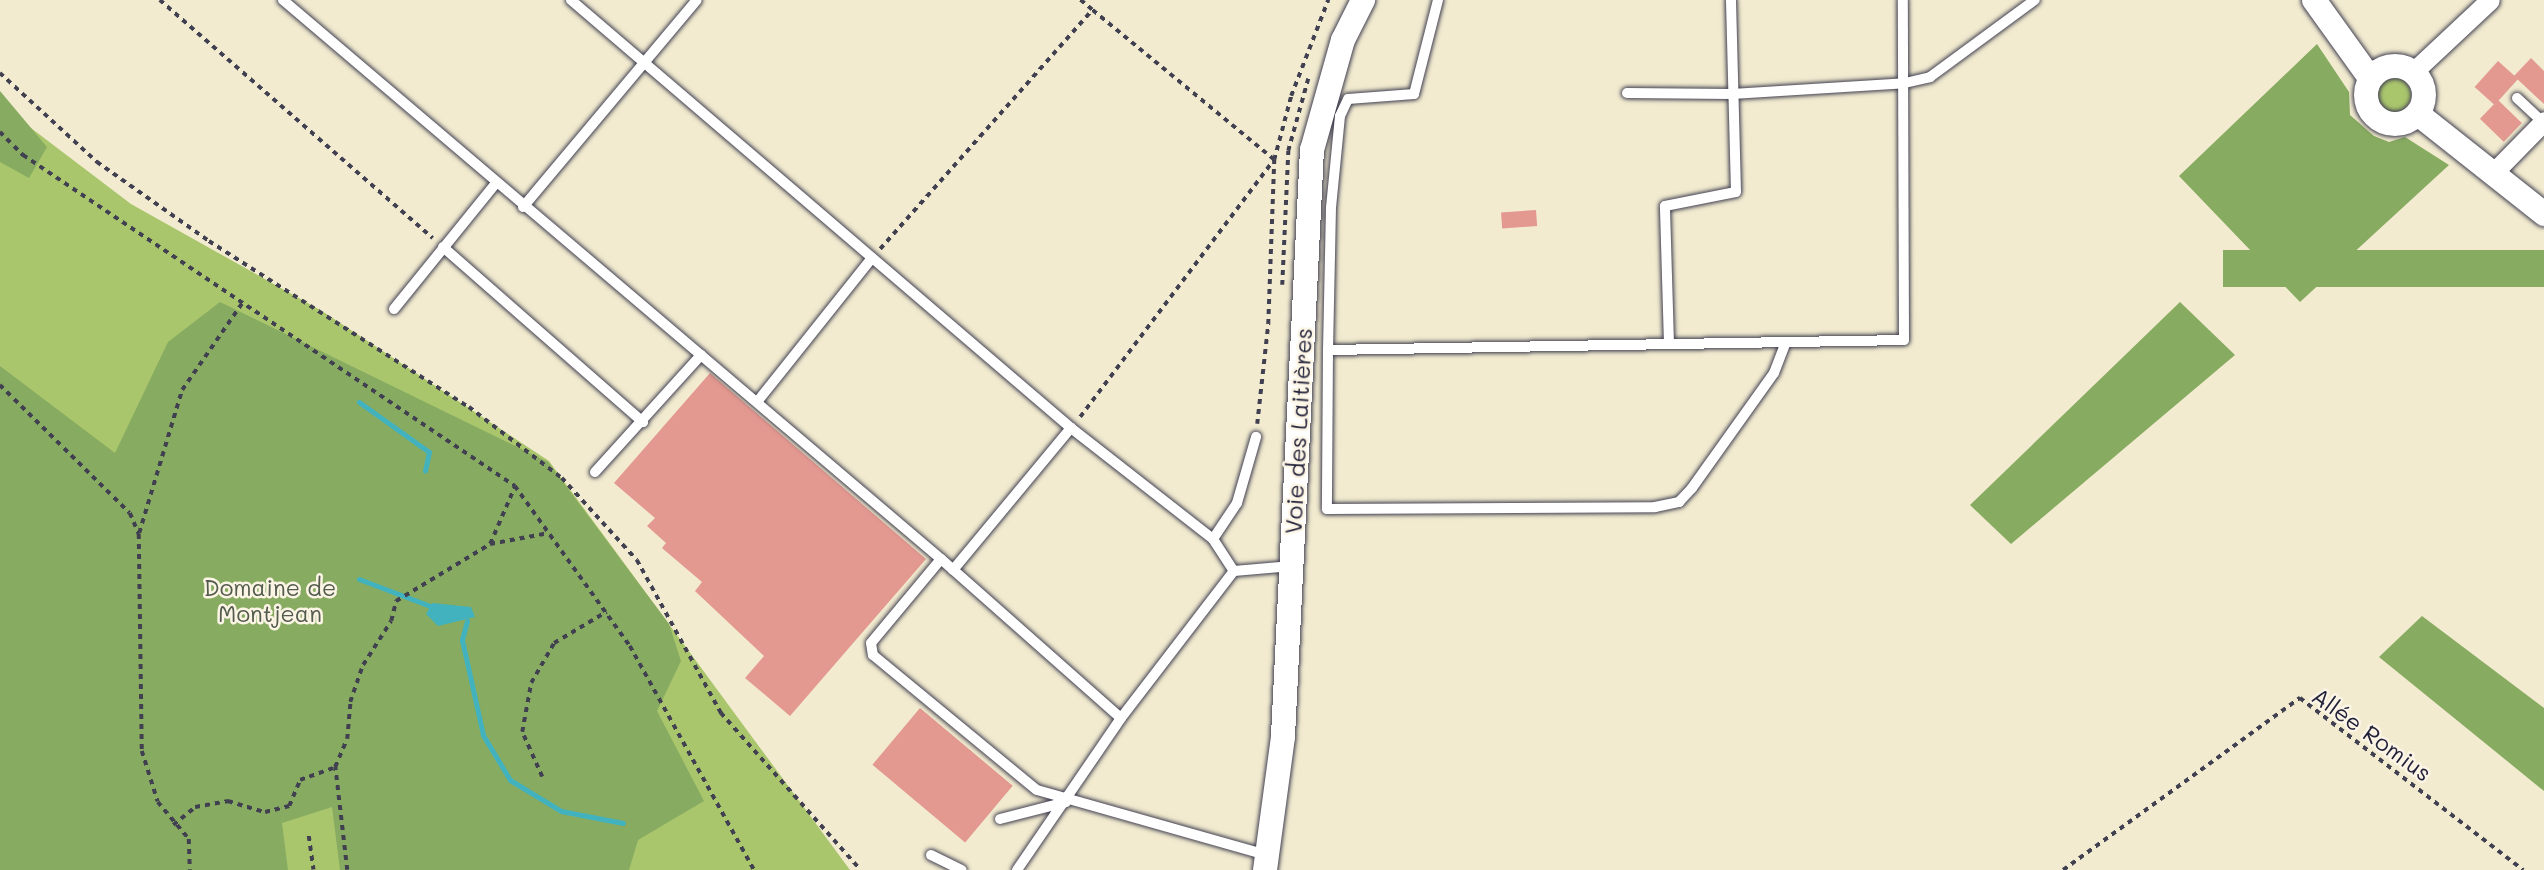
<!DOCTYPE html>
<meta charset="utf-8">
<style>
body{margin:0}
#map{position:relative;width:2544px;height:870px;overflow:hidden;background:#f2ebd0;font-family:Mali,sans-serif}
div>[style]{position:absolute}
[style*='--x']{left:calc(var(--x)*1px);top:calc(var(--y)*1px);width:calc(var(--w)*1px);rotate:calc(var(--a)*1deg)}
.green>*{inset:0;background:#aac66d}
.round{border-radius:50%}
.forest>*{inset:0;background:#87ab60;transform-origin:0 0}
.water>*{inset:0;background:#43b2bf}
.stream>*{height:5px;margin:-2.5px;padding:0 2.5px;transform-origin:2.5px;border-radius:2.5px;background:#43b2bf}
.building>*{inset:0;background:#e39890;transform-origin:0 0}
.path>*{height:3.5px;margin-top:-1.75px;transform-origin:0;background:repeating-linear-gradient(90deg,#414051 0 5px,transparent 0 10px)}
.roads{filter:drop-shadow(0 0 2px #414051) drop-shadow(0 0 2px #414051)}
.service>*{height:10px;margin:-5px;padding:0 5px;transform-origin:5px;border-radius:5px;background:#fff}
.minor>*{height:19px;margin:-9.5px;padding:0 9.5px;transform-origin:9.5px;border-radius:9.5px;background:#fff}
.tertiary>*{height:24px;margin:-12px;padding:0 12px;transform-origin:12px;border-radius:12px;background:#fff}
.tertiary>.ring{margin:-12px;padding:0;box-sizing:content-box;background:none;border:24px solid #fff;border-radius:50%}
span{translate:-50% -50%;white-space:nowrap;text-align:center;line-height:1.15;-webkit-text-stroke:5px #fcf5e5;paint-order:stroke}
.street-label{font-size:23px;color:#22223b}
.park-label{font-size:23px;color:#525b4c}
</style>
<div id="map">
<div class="green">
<i class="round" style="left:2377px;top:78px;width:34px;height:34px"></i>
<i style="clip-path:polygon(0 92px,27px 125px,131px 204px,322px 311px,549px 461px,850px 870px,0 870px)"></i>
</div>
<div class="forest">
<i style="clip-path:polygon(2317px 44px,2349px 92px,2350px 115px,2374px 136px,2389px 142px,2405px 137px,2449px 165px,2300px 302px,2179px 176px)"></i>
<i style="clip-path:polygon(0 91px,47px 147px,29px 178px,0 162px)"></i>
<i style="left:2544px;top:250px;width:37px;height:321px;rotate:90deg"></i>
<i style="clip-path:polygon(220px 302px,548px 462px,669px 624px,681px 661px,657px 711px,704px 801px,638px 840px,629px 870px,340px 870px,332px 807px,282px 823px,288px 870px,0 870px,0 366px,115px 453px,168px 342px)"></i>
<i style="clip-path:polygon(2180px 302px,2235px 355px,2011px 544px,1970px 505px)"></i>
<i style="clip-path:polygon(2422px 616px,2544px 708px,2544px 791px,2379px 657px)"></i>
</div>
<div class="water">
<i style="clip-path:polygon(432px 603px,471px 607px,475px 617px,438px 626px,426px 614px)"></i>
</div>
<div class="stream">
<i style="--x:359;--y:402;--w:86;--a:35.5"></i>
<i style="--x:429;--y:452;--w:19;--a:102"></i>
<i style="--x:359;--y:579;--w:76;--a:20.8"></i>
<i style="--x:467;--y:621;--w:20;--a:105"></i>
<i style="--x:462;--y:640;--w:97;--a:77.5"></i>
<i style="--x:483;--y:735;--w:52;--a:59"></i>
<i style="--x:510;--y:780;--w:60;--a:31.3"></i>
<i style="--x:561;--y:811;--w:63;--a:11"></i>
</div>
<div class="building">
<i style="clip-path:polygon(2531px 58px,2544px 71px,2544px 104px,2514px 76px)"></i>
<i style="left:2498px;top:61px;width:27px;height:35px;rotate:42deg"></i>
<i style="left:2498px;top:100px;width:33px;height:26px;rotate:44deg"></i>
<i style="left:1536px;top:210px;width:16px;height:35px;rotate:86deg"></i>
<i style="clip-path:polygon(710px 373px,926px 559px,790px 716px,745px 678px,764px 656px,695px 591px,702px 582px,662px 548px,666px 543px,647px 526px,655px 518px,614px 483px)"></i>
<i style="left:920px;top:708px;width:121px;height:74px;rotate:40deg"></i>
</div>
<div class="path">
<i style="--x:160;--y:0;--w:362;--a:41.1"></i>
<i style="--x:0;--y:73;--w:132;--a:42.5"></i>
<i style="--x:97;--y:162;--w:137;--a:35.2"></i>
<i style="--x:209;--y:241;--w:308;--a:32.6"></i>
<i style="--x:469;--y:407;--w:117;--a:37.4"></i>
<i style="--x:562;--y:478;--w:111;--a:47.6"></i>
<i style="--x:637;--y:560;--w:175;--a:61.2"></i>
<i style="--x:721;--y:713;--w:210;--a:48.3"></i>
<i style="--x:0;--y:132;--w:33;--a:45"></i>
<i style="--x:23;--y:155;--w:593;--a:33.93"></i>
<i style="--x:515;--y:486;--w:197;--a:54.3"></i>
<i style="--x:630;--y:646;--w:256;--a:61"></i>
<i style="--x:880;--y:249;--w:319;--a:-48.4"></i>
<i style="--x:1092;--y:10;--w:16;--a:-140"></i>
<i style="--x:1282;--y:285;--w:134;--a:-87.4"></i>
<i style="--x:1288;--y:151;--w:75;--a:-74.5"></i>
<i style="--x:0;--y:385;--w:182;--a:44.6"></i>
<i style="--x:130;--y:513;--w:23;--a:67"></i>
<i style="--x:139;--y:534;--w:217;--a:89.2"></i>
<i style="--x:142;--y:751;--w:53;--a:72.6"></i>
<i style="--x:158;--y:802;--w:48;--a:50"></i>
<i style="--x:189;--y:839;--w:31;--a:88"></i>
<i style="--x:1080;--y:417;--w:322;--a:-53"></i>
<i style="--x:1274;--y:160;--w:236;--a:-140.5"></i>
<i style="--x:1257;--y:424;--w:101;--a:-83.7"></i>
<i style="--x:1268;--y:324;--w:164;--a:-87.9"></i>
<i style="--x:1274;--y:160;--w:66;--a:-75.1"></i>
<i style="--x:1291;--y:96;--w:103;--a:-68.9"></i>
<i style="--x:139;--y:533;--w:149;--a:-73.3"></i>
<i style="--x:182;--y:390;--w:107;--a:-55.3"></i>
<i style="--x:490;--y:544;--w:60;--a:-10.6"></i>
<i style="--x:542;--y:777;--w:49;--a:-114"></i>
<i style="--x:522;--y:732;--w:50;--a:-79.6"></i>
<i style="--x:531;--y:683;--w:46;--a:-60.1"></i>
<i style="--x:554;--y:643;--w:61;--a:-30.8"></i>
<i style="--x:173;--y:825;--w:28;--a:-39"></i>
<i style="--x:195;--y:807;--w:34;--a:-10"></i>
<i style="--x:228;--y:801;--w:39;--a:17"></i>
<i style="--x:265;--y:812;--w:25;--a:-14"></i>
<i style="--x:289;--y:806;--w:28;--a:-67"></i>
<i style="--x:300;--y:780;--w:37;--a:-20"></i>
<i style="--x:309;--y:836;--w:34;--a:82"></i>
<i style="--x:347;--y:870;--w:104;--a:-96.6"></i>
<i style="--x:335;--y:767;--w:30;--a:-67"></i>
<i style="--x:347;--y:739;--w:37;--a:-85"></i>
<i style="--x:350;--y:702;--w:39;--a:-71"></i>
<i style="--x:363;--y:665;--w:52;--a:-57.5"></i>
<i style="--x:391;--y:621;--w:21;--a:-76"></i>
<i style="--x:396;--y:601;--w:110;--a:-31.2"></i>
<i style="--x:490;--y:544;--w:63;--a:-66.7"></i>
<i style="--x:2063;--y:870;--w:293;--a:-36"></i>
<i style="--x:2300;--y:698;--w:282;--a:37.6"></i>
</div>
<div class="roads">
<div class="service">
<i style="--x:283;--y:0;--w:863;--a:40.35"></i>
<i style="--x:941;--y:559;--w:240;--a:41.5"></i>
<i style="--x:1121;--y:718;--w:185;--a:-52.5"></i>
<i style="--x:1234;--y:571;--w:58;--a:-4.9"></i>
<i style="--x:571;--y:0;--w:658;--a:40.56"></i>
<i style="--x:1071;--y:428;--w:180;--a:38"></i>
<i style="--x:1213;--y:539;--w:38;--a:57"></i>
<i style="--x:1438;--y:0;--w:97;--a:104.3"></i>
<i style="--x:1414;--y:94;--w:66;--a:175.7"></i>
<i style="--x:1348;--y:99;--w:19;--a:115"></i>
<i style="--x:1340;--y:116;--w:91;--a:95.6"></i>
<i style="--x:1331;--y:207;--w:143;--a:91.2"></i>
<i style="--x:1328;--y:350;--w:576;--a:-0.99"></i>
<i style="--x:1904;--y:340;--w:340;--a:-90.2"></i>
<i style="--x:1627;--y:93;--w:105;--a:0.5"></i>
<i style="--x:1732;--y:94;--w:173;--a:-3.6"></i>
<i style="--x:1905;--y:83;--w:26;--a:-13"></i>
<i style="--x:1930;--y:77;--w:130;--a:-36.3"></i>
<i style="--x:2517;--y:98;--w:35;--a:43"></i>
<i style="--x:523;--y:207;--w:270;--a:-50"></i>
<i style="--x:443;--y:247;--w:266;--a:41.2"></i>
<i style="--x:394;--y:309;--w:162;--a:-51"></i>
<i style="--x:1669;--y:344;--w:138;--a:-91.7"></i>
<i style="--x:1665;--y:206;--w:72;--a:-11.2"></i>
<i style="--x:1736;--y:192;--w:192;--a:-91.5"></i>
<i style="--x:1328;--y:350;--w:159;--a:90.4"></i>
<i style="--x:1327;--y:509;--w:328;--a:-0.3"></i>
<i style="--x:1655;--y:507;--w:25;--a:-12"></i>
<i style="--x:1679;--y:502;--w:19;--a:-47"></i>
<i style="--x:1692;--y:488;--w:141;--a:-54.5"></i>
<i style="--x:1774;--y:373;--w:33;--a:-69"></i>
<i style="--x:757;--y:402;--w:184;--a:-51.4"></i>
<i style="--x:595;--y:472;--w:158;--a:-47.8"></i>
<i style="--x:1213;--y:539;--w:43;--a:-56.3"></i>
<i style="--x:1237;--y:503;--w:69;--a:-73.9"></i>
<i style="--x:941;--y:559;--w:109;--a:129.8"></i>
<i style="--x:871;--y:643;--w:12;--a:81"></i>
<i style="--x:873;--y:655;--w:212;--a:39.5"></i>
<i style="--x:1037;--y:790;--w:239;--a:15.8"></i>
<i style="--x:953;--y:570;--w:185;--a:-50.3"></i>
<i style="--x:1000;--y:819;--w:68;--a:-14.4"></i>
<i style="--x:931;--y:855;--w:34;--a:26"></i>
<i style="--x:1017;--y:870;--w:184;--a:-55.6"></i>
</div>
<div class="minor">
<i style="--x:2413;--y:72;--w:105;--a:-43.1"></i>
<i style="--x:2494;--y:172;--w:71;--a:-45.6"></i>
</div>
<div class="tertiary">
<i style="--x:2314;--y:0;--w:96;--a:54.3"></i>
<i class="ring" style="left:2366px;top:66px;width:34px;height:34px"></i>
<i style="--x:2418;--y:114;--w:161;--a:38.4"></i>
<i style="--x:1265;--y:870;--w:135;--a:-82.3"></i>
<i style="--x:1283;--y:736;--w:587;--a:-87.17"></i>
<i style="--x:1312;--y:150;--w:114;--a:-74.3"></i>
<i style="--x:1343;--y:40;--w:45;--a:-63.4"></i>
</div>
</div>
<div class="street-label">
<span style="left:1298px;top:431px;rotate:-87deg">Voie des Laitières</span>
<span style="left:2372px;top:734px;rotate:36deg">Allée Romius</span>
</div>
<div class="park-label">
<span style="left:270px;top:600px">Domaine de<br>Montjean</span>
</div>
</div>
